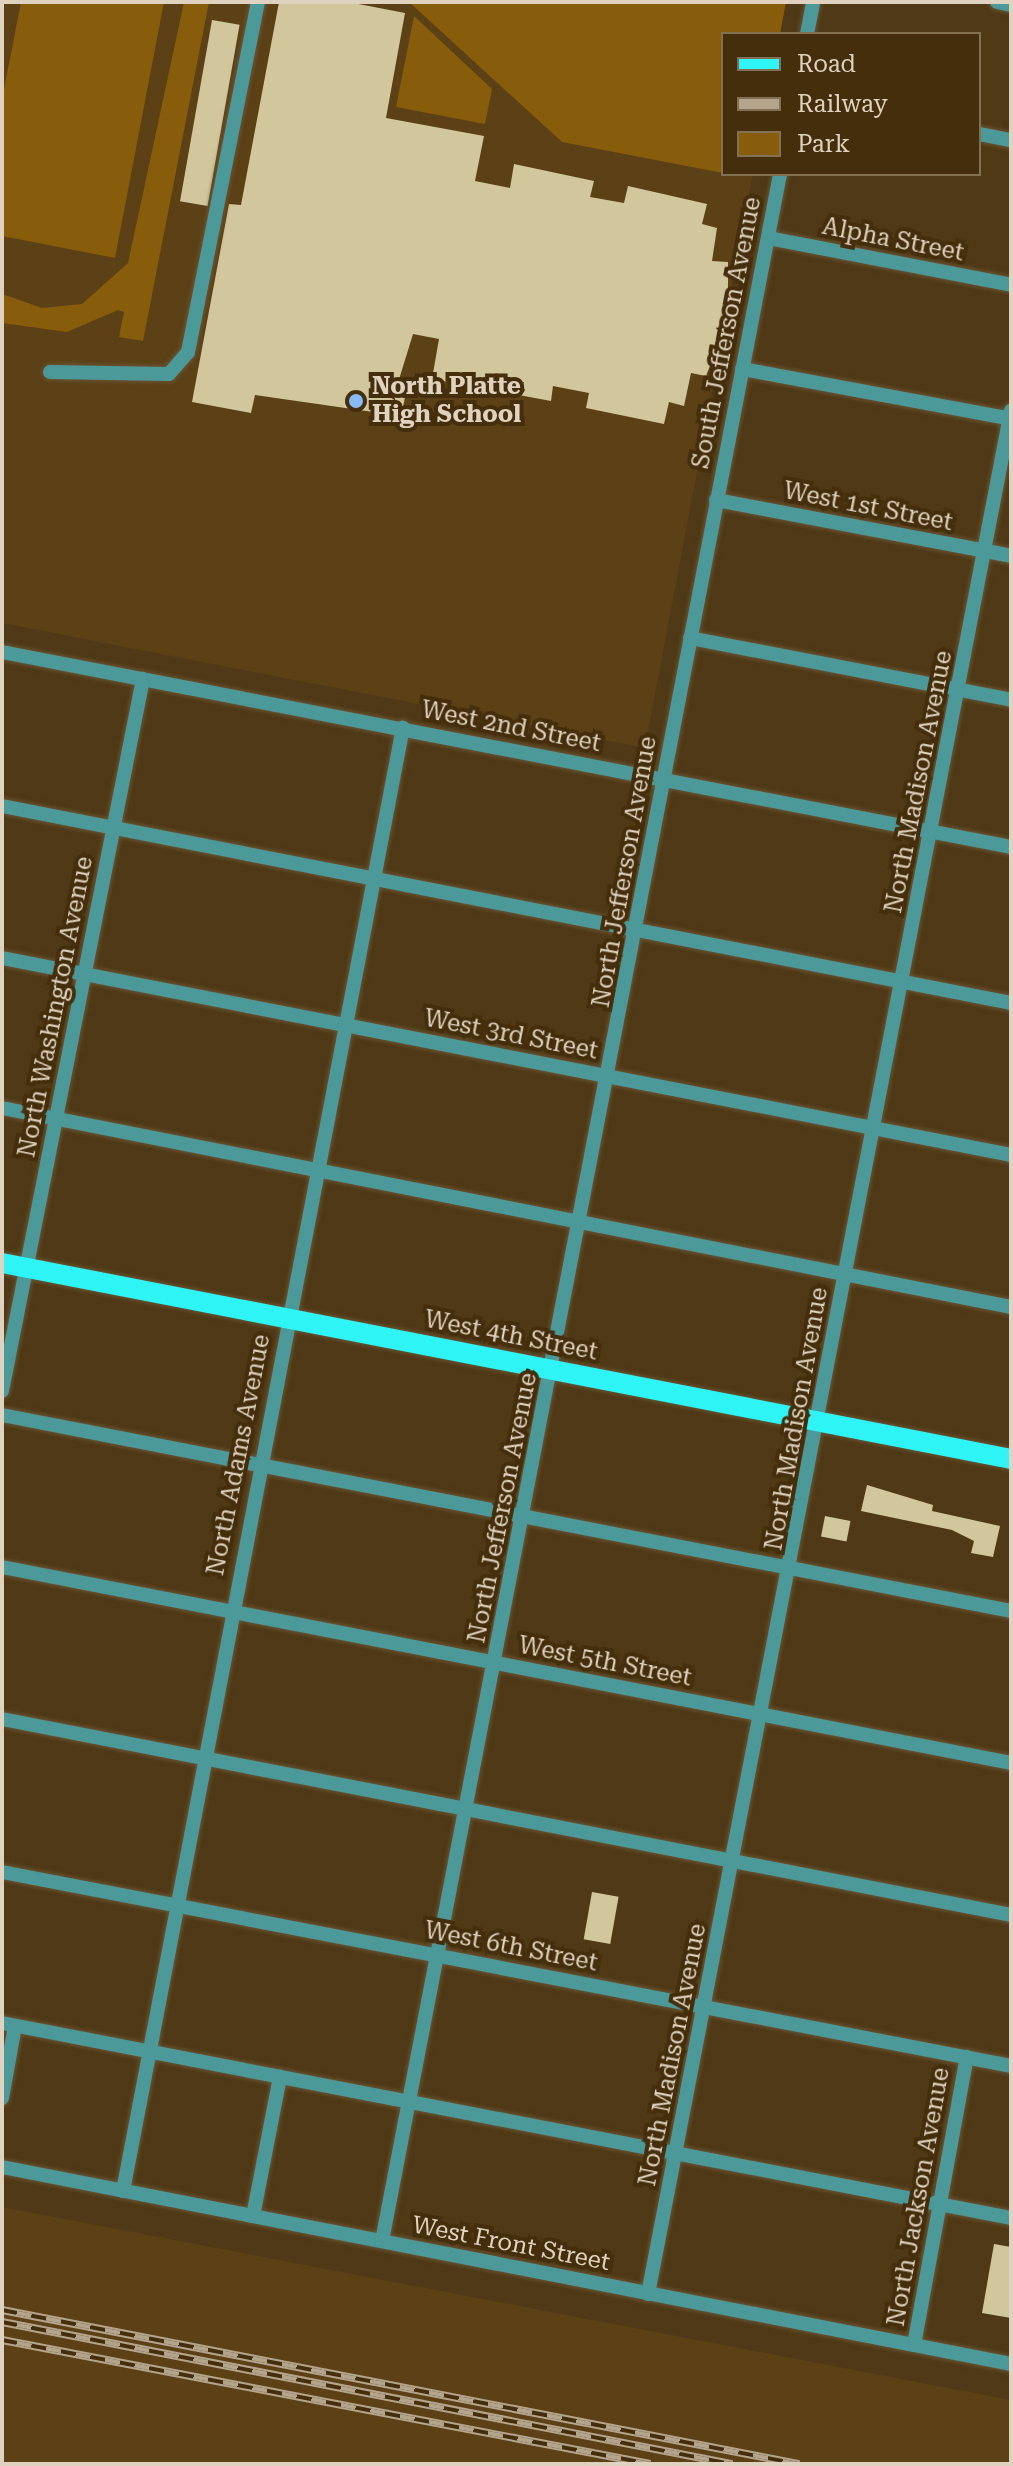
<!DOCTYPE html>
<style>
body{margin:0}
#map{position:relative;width:1013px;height:2466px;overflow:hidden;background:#4f3916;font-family:"Roboto Serif",serif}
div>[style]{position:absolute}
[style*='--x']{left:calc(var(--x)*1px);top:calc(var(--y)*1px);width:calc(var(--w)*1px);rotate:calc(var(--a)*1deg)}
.built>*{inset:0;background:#5c4117}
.green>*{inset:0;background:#875c0a}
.building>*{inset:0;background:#d2c79c;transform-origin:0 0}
.roads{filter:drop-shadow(0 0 2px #695534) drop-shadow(0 0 2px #695534)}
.minor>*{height:14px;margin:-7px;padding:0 7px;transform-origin:7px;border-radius:7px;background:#4c999a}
.major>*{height:20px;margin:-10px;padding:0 10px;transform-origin:10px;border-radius:10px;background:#2ff4f6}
.rail>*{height:8px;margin-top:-4px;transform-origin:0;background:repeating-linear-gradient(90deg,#442e0b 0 15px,#b4a48c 0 30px);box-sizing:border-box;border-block:2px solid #b4a48c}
.dots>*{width:22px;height:22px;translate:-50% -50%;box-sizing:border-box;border:4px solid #442e0b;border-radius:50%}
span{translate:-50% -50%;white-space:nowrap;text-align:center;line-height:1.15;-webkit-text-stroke:8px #442e0b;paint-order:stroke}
.street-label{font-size:24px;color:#dfd2bf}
.poi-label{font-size:24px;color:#dfd2bf;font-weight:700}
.left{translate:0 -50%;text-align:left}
.frame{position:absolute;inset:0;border:4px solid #dfd2bf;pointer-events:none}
.legend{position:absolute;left:721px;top:32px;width:260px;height:144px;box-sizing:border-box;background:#442e0b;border:2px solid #827053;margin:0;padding:10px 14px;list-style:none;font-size:24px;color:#dfd2bf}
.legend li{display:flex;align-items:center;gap:16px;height:40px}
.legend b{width:40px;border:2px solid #827053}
</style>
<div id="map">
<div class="built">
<i style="clip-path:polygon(2px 2px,786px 2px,780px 34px,723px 34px,723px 174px,753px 174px,645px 748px,2px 623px)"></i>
<i style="clip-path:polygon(2px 2207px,1011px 2400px,1011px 2464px,2px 2464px)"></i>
</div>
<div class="green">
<i style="clip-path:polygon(21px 2px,164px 2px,115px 258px,2px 236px,2px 99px)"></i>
<i style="clip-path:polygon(184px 2px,209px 2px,143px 341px,119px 337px,124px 312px,118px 310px,67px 332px,2px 323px,2px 294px,42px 308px,82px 304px,128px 263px)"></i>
<i style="clip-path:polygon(409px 2px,786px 2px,780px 34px,723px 34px,723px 173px,562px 142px)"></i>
<i style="clip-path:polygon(414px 16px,492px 89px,485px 124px,396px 107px)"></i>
</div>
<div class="building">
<i style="clip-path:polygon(279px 2px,348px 2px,405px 13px,386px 118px,484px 136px,475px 181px,510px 188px,514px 164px,594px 181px,590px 197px,624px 203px,628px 186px,707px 204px,702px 224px,717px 228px,712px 261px,728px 262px,728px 291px,716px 350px,706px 376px,691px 373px,684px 406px,669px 402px,664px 424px,586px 408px,589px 393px,553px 386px,551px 401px,432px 379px,439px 339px,413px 334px,397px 386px,407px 388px,401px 416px,255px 395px,251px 413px,192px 402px,229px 204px,241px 205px)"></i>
<i style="left:212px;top:20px;width:28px;height:184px;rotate:10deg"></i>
<i style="clip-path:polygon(867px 1485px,933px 1505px,932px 1511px,1000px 1526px,993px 1557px,971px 1553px,974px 1541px,952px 1530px,861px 1511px)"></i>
<i style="left:825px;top:1516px;width:26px;height:21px;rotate:11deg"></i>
<i style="left:592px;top:1892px;width:27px;height:48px;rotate:10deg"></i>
<i style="clip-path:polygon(994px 2244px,1011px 2247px,1011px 2318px,982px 2313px)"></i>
</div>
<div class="roads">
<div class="minor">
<i style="--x:997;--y:2;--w:14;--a:12"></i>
<i style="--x:807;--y:34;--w:33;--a:-79"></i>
<i style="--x:979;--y:134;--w:33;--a:11"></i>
<i style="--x:768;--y:238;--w:248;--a:10.9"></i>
<i style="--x:742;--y:369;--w:274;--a:10.5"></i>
<i style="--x:50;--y:372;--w:119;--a:1"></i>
<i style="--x:169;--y:374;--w:29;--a:-49"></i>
<i style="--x:188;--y:352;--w:357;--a:-78.7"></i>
<i style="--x:716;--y:500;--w:300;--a:10.7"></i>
<i style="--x:690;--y:638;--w:327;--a:10.9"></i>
<i style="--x:2;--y:652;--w:1028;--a:10.94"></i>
<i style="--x:2;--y:806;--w:1028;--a:11.05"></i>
<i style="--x:2;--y:958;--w:1028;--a:11.05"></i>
<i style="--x:2;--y:1108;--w:1028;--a:11.16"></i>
<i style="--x:2;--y:1391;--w:726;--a:-78.8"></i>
<i style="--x:2;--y:1415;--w:1028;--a:10.99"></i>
<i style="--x:2;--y:1567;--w:1028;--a:10.99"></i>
<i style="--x:2;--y:1719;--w:1028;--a:10.99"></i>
<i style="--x:2;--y:1872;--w:1027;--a:10.88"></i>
<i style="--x:2;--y:2023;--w:1028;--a:10.94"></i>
<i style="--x:2;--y:2098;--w:73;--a:-79.8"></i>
<i style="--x:2;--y:2167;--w:1028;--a:11.05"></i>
<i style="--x:123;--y:2191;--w:1490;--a:-79.17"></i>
<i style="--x:253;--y:2216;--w:142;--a:-79"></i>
<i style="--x:382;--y:2241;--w:2105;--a:-79.1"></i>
<i style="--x:648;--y:2294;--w:1918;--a:-79.09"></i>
<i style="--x:914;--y:2345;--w:293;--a:-79.6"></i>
</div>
<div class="major">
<i style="--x:2;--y:1263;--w:1028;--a:10.99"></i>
</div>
</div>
<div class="rail">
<i style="--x:2;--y:2310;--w:812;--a:10.94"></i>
<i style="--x:2;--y:2322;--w:744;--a:11.01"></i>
<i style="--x:2;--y:2340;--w:660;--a:10.83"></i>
</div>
<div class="dots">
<i style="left:356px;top:401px;background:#89bafc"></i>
</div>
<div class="street-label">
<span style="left:893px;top:240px;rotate:11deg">Alpha Street</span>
<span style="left:727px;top:333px;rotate:-79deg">South Jefferson Avenue</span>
<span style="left:868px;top:507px;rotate:11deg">West 1st Street</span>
<span style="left:511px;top:727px;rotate:11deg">West 2nd Street</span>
<span style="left:919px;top:782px;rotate:-79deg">North Madison Avenue</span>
<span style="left:625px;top:872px;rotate:-80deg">North Jefferson Avenue</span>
<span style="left:56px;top:1007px;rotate:-79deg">North Washington Avenue</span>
<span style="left:511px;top:1035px;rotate:11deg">West 3rd Street</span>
<span style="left:511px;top:1336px;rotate:11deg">West 4th Street</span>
<span style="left:797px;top:1419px;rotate:-80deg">North Madison Avenue</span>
<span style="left:239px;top:1455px;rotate:-79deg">North Adams Avenue</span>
<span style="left:503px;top:1508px;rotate:-79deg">North Jefferson Avenue</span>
<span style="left:605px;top:1662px;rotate:11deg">West 5th Street</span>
<span style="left:511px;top:1947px;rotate:11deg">West 6th Street</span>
<span style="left:673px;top:2055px;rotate:-79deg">North Madison Avenue</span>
<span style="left:919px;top:2197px;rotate:-80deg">North Jackson Avenue</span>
<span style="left:511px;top:2244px;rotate:11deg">West Front Street</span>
</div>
<div class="poi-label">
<span class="left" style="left:372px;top:401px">North Platte<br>High School</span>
</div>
<div class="frame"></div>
<ul class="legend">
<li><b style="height:10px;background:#2ff4f6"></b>Road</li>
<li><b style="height:10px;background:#b4a48c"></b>Railway</li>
<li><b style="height:22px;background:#875c0a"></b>Park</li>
</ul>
</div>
